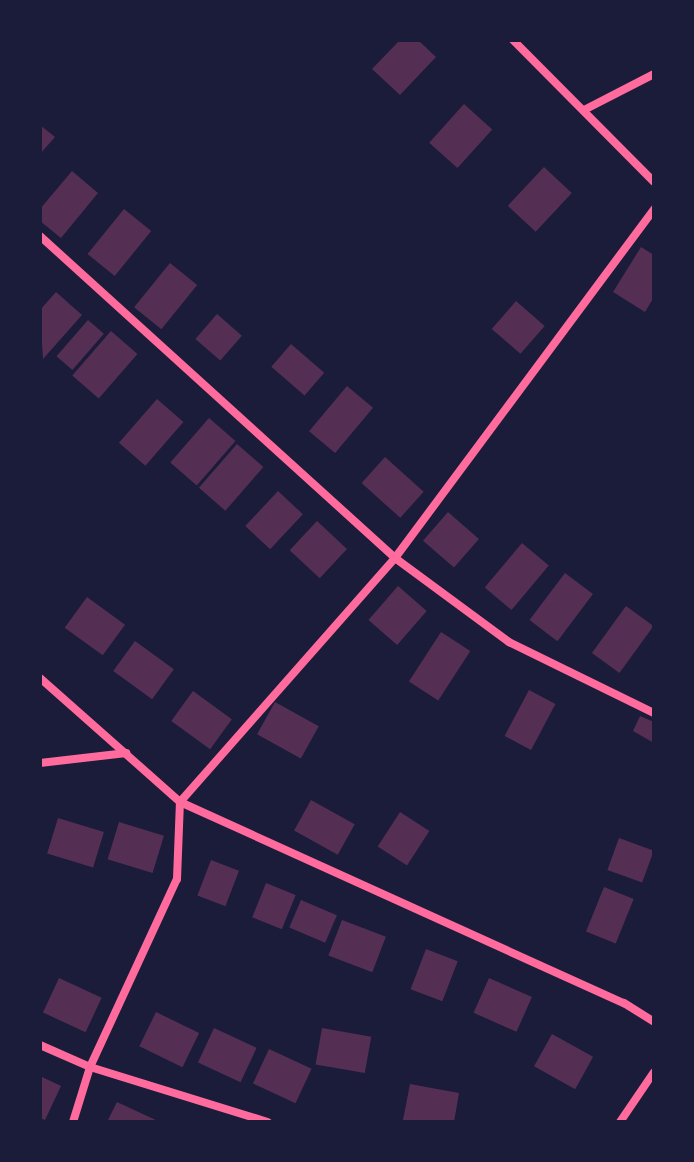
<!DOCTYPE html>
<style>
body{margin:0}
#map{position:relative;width:694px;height:1162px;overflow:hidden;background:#1b1b3a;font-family:"Work Sans",sans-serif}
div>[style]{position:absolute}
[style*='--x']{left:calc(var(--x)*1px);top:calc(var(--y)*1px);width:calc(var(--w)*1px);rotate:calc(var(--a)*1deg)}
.building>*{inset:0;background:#542f53;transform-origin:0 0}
.minor>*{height:8px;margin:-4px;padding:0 4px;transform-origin:4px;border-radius:4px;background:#ff6b9d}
span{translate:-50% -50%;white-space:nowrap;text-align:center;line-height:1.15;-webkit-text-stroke:6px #1b1b3a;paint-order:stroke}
.frame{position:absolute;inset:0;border:42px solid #1b1b3a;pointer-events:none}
</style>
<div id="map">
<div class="building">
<i style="clip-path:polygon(400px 40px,418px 40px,436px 57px,400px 95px,372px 69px)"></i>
<i style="left:464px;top:104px;width:38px;height:52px;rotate:42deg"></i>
<i style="clip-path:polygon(40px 125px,55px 137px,40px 154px)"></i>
<i style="left:544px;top:167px;width:38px;height:53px;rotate:43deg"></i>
<i style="clip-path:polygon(72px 171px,98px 193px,61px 238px,40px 221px,40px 209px)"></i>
<i style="left:124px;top:209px;width:35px;height:58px;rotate:39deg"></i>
<i style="clip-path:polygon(641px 247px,654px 255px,654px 297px,645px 312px,613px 292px)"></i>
<i style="left:170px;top:263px;width:35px;height:57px;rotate:39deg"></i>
<i style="clip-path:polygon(56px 292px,82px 315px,43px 359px,40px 310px)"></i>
<i style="left:516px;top:301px;width:38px;height:37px;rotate:41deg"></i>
<i style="left:217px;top:314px;width:33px;height:33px;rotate:41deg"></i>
<i style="left:88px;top:320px;width:21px;height:48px;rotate:41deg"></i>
<i style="left:111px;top:331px;width:35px;height:59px;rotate:41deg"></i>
<i style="left:291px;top:344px;width:44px;height:30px;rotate:41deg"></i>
<i style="left:347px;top:386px;width:34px;height:59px;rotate:40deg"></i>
<i style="left:157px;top:399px;width:35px;height:58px;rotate:41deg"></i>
<i style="left:209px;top:418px;width:35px;height:59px;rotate:41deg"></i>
<i style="left:237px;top:444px;width:35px;height:58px;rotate:41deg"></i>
<i style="left:385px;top:457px;width:52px;height:35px;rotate:42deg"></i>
<i style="left:278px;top:491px;width:34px;height:48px;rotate:43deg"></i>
<i style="left:448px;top:512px;width:41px;height:38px;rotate:41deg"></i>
<i style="left:317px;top:521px;width:41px;height:40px;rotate:43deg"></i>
<i style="left:522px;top:543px;width:35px;height:58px;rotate:40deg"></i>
<i style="left:565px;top:573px;width:35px;height:59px;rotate:37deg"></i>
<i style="left:398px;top:586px;width:38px;height:45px;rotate:41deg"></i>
<i style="left:87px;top:597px;width:47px;height:38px;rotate:36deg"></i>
<i style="left:626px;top:606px;width:34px;height:58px;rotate:36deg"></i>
<i style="left:441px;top:632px;width:35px;height:59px;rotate:33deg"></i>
<i style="left:135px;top:641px;width:48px;height:37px;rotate:36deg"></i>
<i style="left:529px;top:690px;width:30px;height:52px;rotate:28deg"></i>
<i style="left:193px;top:691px;width:48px;height:37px;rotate:36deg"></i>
<i style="left:275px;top:702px;width:50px;height:37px;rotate:29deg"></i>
<i style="clip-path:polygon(640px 716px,654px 722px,654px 743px,633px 731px)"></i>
<i style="left:311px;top:800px;width:50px;height:35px;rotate:29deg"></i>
<i style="left:400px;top:812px;width:35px;height:41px;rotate:33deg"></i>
<i style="left:58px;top:818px;width:48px;height:37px;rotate:17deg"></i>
<i style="left:119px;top:822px;width:47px;height:39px;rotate:17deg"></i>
<i style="left:619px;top:838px;width:37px;height:34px;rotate:20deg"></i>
<i style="left:211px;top:860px;width:30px;height:38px;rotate:21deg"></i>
<i style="left:266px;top:883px;width:32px;height:37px;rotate:22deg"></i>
<i style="left:604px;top:887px;width:32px;height:48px;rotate:22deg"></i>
<i style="left:301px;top:900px;width:39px;height:30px;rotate:23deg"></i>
<i style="left:342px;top:920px;width:47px;height:38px;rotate:21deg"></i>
<i style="left:426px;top:949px;width:34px;height:43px;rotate:21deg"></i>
<i style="left:59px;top:978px;width:47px;height:38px;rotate:25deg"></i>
<i style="left:489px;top:978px;width:47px;height:38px;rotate:24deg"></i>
<i style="left:156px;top:1012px;width:48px;height:38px;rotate:26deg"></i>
<i style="left:214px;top:1028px;width:47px;height:38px;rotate:25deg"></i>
<i style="left:322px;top:1028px;width:50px;height:37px;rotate:10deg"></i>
<i style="left:552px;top:1034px;width:47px;height:37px;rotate:29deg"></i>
<i style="left:269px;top:1049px;width:47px;height:38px;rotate:25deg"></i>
<i style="clip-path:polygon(40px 1076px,61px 1086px,45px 1120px,40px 1118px)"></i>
<i style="clip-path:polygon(410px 1084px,459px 1093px,454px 1122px,403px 1120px)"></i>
<i style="clip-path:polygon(117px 1102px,160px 1122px,107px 1122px)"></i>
</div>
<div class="minor">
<i style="--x:513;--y:40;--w:200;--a:45.2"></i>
<i style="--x:584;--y:110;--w:79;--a:-27.2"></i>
<i style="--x:40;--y:236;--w:479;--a:42.2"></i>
<i style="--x:395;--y:558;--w:142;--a:36.4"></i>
<i style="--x:509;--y:642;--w:161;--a:26.1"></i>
<i style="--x:40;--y:678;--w:187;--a:41.5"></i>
<i style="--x:180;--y:802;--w:487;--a:24.4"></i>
<i style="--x:624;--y:1003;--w:36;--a:32"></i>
<i style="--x:40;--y:763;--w:87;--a:-6.6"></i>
<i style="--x:40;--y:1045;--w:55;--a:23.7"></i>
<i style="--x:90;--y:1067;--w:186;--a:17.2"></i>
<i style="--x:73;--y:1122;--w:58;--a:-72.8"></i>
<i style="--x:90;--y:1067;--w:207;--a:-65.2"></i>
<i style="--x:177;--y:879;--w:77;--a:-87.8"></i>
<i style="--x:180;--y:802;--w:325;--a:-48.6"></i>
<i style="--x:395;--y:558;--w:435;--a:-53.4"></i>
<i style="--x:620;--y:1122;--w:60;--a:-55.8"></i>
</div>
<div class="frame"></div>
</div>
